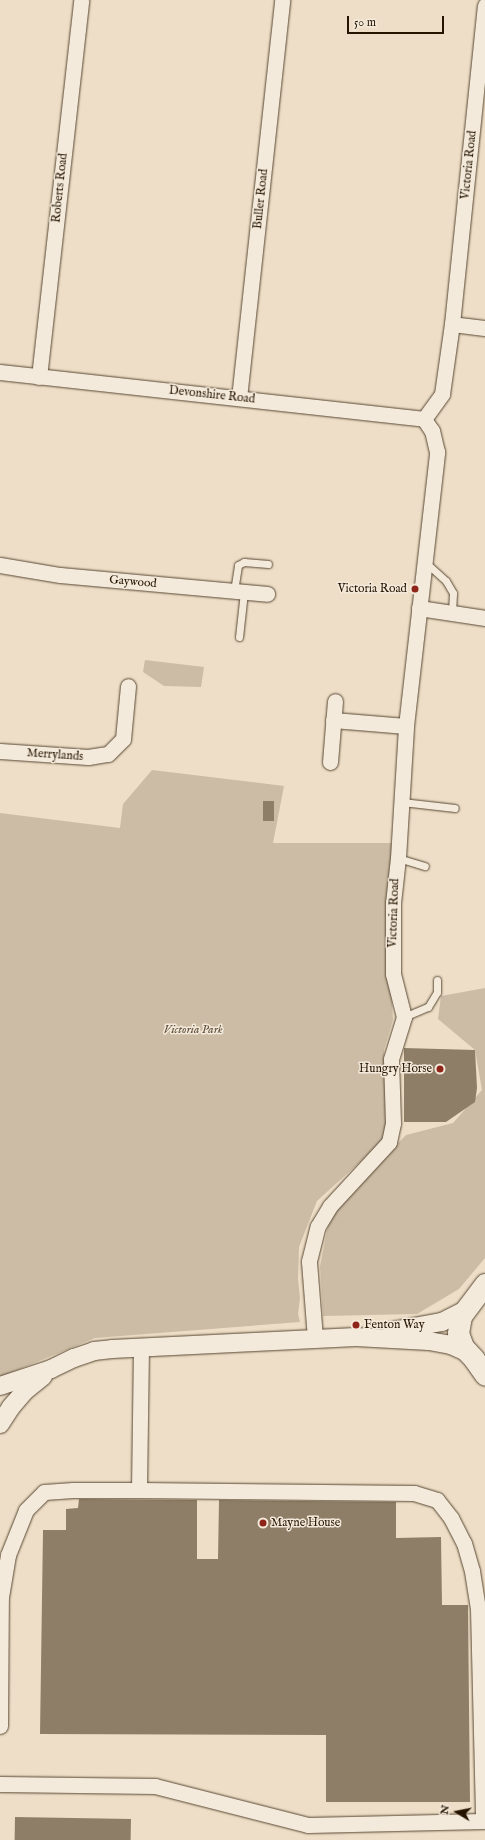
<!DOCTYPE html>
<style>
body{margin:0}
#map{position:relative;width:485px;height:1840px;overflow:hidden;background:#eedec7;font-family:"IM FELL English",serif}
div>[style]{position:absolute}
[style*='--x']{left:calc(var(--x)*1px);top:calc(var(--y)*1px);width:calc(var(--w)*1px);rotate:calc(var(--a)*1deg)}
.green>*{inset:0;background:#ccbca5}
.building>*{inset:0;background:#8e7e67;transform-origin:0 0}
.roads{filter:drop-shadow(0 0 1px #574732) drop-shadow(0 0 1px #574732)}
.service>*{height:7px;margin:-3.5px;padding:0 3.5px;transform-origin:3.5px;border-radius:3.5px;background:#f4eadb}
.minor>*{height:15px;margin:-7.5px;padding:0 7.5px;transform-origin:7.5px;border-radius:7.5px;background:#f4eadb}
.tertiary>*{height:18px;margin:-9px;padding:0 9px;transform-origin:9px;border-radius:9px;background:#f4eadb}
.secondary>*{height:21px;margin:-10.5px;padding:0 10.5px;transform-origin:10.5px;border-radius:10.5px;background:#f4eadb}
.dots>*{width:11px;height:11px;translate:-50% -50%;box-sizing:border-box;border:2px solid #f4eadb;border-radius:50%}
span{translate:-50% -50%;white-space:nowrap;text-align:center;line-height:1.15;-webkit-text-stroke:3px #f4eadb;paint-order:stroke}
.street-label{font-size:12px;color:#251500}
.poi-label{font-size:12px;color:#251500}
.right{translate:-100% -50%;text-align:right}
.left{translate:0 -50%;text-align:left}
.park-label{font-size:12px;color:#5f4f3a;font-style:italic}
.north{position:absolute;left:437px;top:1792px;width:40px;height:40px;-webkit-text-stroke:3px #f4eadb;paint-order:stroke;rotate:280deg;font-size:11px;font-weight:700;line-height:16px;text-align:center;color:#251500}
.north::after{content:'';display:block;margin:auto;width:14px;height:18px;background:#251500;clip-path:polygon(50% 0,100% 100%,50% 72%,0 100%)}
.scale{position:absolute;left:347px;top:16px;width:97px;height:18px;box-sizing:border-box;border:2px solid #251500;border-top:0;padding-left:5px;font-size:12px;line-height:14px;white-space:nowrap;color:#251500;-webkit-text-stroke:3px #f4eadb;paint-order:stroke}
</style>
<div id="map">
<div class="green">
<i style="clip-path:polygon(145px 660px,204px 667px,201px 687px,164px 686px,143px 672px)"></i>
<i style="clip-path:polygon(152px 770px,284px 786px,273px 843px,393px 843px,391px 986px,393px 1020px,384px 1050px,386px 1129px,381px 1143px,317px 1201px,299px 1247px,298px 1279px,300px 1298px,298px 1314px,300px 1322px,95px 1338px,0 1377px,0 813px,120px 828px,123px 804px)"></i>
<i style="clip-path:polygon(485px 988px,485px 1258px,459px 1289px,417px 1314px,323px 1316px,320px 1266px,331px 1211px,406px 1135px,453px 1123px,482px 1090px,475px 1050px,438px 1019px,441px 996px)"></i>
</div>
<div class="building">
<i style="left:263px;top:801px;width:11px;height:20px"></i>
<i style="clip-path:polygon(404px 1048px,475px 1050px,477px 1088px,475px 1102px,446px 1122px,404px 1122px)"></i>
<i style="clip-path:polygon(79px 1499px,197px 1500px,197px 1559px,218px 1559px,219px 1500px,396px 1502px,396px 1538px,441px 1537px,442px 1605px,468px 1605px,470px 1802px,326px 1802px,326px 1735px,40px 1734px,43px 1530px,66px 1530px,66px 1509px,78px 1508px)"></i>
<i style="left:15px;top:1817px;width:116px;height:23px;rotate:1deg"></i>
</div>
<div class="roads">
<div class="service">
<i style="--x:425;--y:562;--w:28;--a:42"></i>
<i style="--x:446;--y:581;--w:14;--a:60"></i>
<i style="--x:453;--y:593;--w:20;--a:93"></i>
<i style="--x:234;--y:591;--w:26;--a:-81"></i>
<i style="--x:238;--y:565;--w:7;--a:-27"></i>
<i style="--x:244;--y:562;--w:24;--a:5"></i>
<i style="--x:239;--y:637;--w:45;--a:-83.7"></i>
<i style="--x:402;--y:802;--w:53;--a:6.5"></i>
<i style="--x:398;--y:858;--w:28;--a:17"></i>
<i style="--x:404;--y:1017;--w:26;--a:-23"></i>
<i style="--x:428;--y:1007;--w:17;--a:-59"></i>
<i style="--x:437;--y:992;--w:12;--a:-90"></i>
</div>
<div class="minor">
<i style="--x:452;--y:324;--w:33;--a:7"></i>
<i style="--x:0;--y:372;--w:427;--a:6.3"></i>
<i style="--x:39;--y:377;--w:379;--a:-83.6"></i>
<i style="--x:239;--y:398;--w:400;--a:-83.8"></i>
<i style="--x:424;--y:419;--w:31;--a:-54"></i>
<i style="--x:442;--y:394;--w:71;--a:-81.9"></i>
<i style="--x:452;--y:324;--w:320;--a:-84.1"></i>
<i style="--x:0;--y:565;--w:61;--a:9.5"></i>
<i style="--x:60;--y:575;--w:208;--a:5.2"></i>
<i style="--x:419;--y:608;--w:67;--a:8.6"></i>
<i style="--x:333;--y:720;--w:73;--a:4.7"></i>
<i style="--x:0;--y:751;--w:88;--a:3.9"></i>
<i style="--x:88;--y:757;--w:20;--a:-9"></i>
<i style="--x:108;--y:754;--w:21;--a:-45"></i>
<i style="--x:123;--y:739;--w:53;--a:-84.6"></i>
<i style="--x:330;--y:762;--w:61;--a:-85.3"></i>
<i style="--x:315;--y:1338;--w:77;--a:-94.5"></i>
<i style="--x:309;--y:1261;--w:36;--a:-76"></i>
<i style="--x:318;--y:1226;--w:23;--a:-59"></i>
<i style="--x:330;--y:1206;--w:87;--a:-47.3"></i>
<i style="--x:389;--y:1142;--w:19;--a:-78"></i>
<i style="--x:393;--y:1123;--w:64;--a:-91.8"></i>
<i style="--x:391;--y:1059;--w:44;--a:-72.8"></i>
<i style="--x:404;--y:1017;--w:44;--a:-104.3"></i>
<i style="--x:393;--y:974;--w:71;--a:-90"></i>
<i style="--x:393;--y:903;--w:45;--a:-83.7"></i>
<i style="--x:398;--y:858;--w:132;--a:-86.5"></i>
<i style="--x:406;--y:726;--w:276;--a:-83.5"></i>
<i style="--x:437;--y:452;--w:22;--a:-103"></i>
<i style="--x:432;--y:431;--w:14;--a:-124"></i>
<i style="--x:139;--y:1490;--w:142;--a:-89.2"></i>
<i style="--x:0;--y:1726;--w:129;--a:-89.6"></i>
<i style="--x:1;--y:1597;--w:43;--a:-80.5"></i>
<i style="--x:8;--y:1555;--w:48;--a:-68.2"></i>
<i style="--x:26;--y:1510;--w:25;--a:-45"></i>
<i style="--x:44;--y:1492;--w:29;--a:-4"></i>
<i style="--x:73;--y:1490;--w:66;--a:0"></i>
<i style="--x:139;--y:1490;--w:275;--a:0.6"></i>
<i style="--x:414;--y:1493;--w:24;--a:17"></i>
<i style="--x:437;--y:1500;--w:23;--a:52"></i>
<i style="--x:451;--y:1518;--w:28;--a:63"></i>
<i style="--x:464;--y:1543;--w:29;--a:74"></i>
<i style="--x:472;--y:1571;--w:38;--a:81"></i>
<i style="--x:478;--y:1609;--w:212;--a:88.6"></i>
<i style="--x:483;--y:1821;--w:175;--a:178.7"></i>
<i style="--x:308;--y:1825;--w:158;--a:-165.7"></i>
<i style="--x:155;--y:1786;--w:155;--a:-179.3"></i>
</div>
<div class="tertiary">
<i style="--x:392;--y:1331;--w:51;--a:-10.2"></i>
<i style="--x:442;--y:1322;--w:27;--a:-27"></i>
<i style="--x:0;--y:1386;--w:54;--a:-18.4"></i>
<i style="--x:51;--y:1369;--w:25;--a:-26"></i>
<i style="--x:74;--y:1358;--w:21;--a:-19"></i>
<i style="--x:94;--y:1351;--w:18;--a:-6"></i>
<i style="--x:112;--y:1349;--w:244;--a:-2.8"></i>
<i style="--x:356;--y:1337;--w:73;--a:3.1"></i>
<i style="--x:429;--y:1341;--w:22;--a:10"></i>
<i style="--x:451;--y:1345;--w:17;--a:24"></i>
<i style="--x:0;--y:1424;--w:20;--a:-57"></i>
<i style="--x:11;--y:1407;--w:23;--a:-49"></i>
<i style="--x:26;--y:1390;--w:22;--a:-39"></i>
</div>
<div class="secondary">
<i style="--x:485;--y:1284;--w:40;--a:127"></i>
<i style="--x:461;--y:1316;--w:17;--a:100"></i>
<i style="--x:458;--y:1333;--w:15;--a:70"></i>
<i style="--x:463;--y:1347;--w:16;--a:47"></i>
<i style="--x:474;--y:1359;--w:19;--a:55"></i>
</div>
</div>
<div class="dots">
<i style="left:415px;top:589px;background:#8f2418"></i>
<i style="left:440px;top:1069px;background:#8f2418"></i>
<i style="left:356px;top:1325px;background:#8f2418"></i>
<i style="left:263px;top:1523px;background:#8f2418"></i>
</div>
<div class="street-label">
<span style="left:469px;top:165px;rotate:-84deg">Victoria Road</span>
<span style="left:60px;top:188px;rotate:-84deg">Roberts Road</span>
<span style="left:261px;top:199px;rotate:-84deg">Buller Road</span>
<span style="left:212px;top:395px;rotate:6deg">Devonshire Road</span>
<span style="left:133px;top:582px;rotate:5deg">Gaywood</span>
<span style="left:55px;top:755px;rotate:4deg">Merrylands</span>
<span style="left:394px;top:913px;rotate:-88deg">Victoria Road</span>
</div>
<div class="poi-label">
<span class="right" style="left:407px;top:589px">Victoria Road</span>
<span class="right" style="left:432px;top:1069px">Hungry Horse</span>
<span class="left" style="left:364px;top:1325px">Fenton Way</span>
<span class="left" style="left:271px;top:1523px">Mayne House</span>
</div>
<div class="park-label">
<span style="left:193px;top:1030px">Victoria Park</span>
</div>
<div class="north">N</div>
<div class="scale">50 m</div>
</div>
